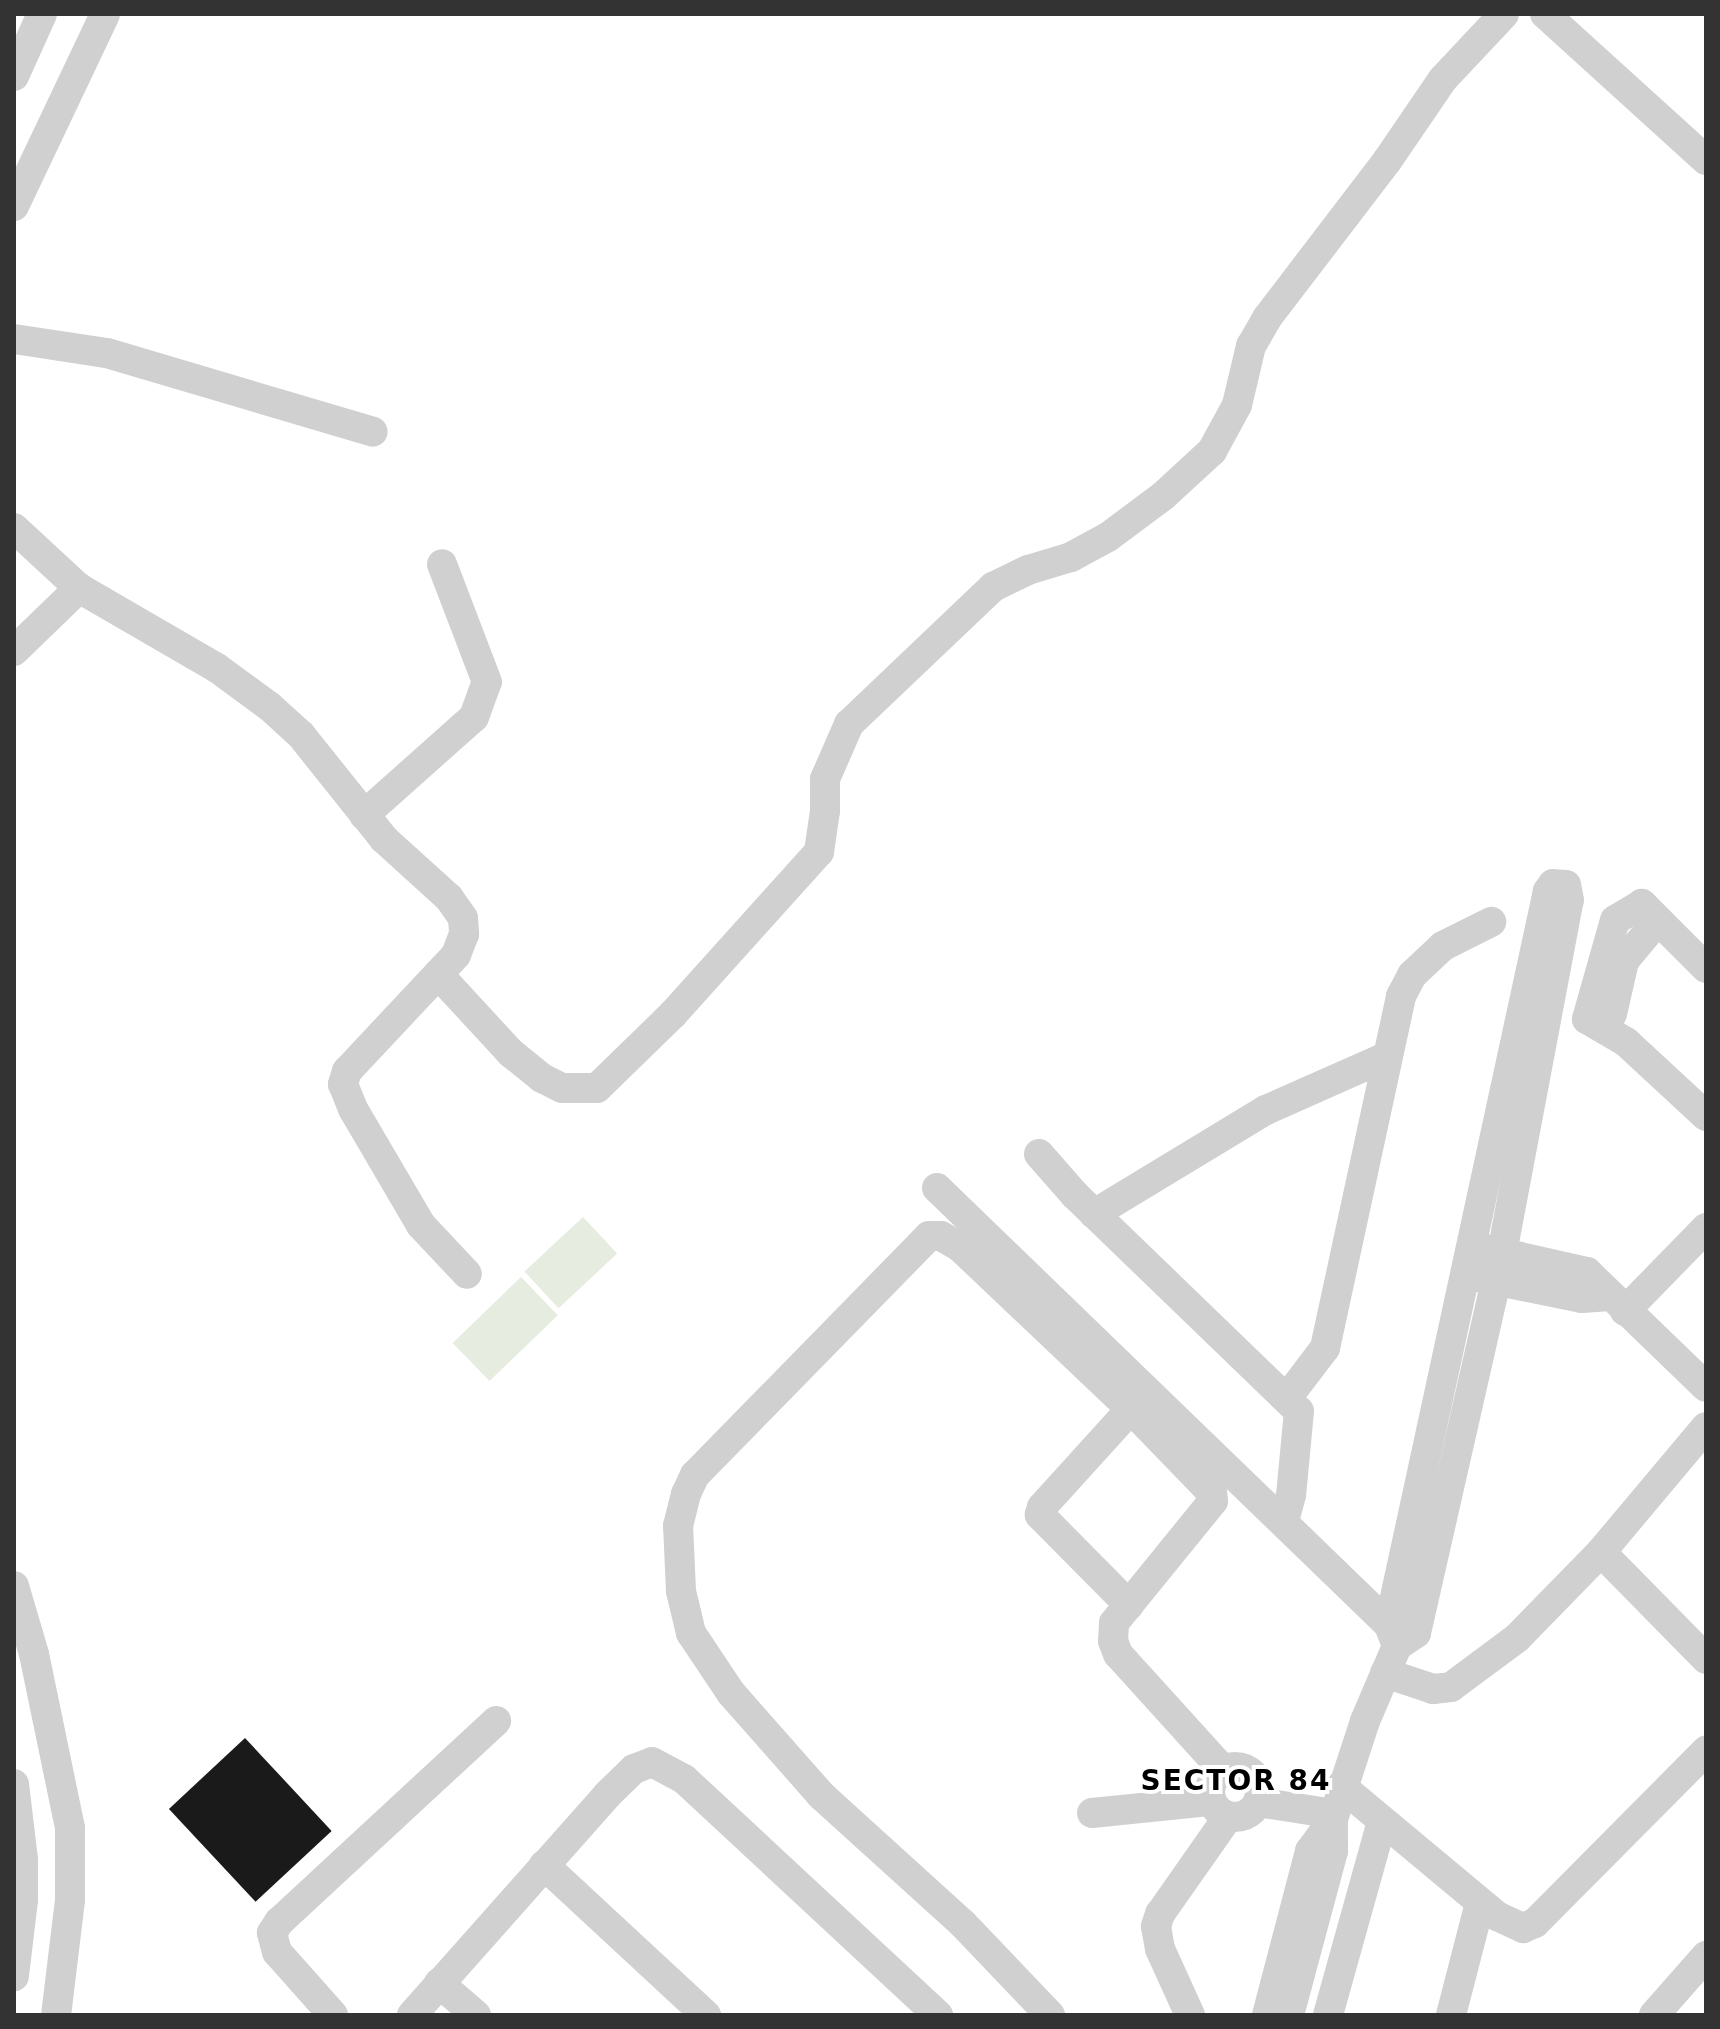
<!DOCTYPE html>
<style>
body{margin:0}
#map{position:relative;width:1720px;height:2029px;overflow:hidden;background:#fff;font-family:"DejaVu Sans",sans-serif}
div>[style]{position:absolute}
[style*='--x']{left:calc(var(--x)*1px);top:calc(var(--y)*1px);width:calc(var(--w)*1px);rotate:calc(var(--a)*1deg)}
.green>*{inset:0;background:#e6ecdf;transform-origin:0 0}
.building>*{inset:0;background:#1a1a1a;transform-origin:0 0}
.minor>*{height:30px;margin:-15px;padding:0 15px;transform-origin:15px;border-radius:15px;background:#d0d0d0}
.minor>.ring{margin:-15px;padding:0;box-sizing:content-box;background:none;border:30px solid #d0d0d0;border-radius:50%}
span{translate:-50% -50%;white-space:nowrap;text-align:center;line-height:1.15;-webkit-text-stroke:8px #fff;paint-order:stroke}
.district-label{font-size:28px;color:#000;font-weight:700;letter-spacing:2px}
.frame{position:absolute;inset:0;border:16px solid #333;pointer-events:none}
</style>
<div id="map">
<div class="green">
<i style="left:583px;top:1217px;width:50px;height:80px;rotate:47deg"></i>
<i style="left:521px;top:1277px;width:53px;height:95px;rotate:46deg"></i>
</div>
<div class="building">
<i style="left:245px;top:1738px;width:127px;height:104px;rotate:47deg"></i>
</div>
<div class="minor">
<i style="--x:1545;--y:14;--w:217;--a:42.2"></i>
<i style="--x:14;--y:76;--w:68;--a:-65.7"></i>
<i style="--x:14;--y:206;--w:212;--a:-64.6"></i>
<i style="--x:14;--y:339;--w:94;--a:8.6"></i>
<i style="--x:107;--y:353;--w:277;--a:16.5"></i>
<i style="--x:14;--y:528;--w:88;--a:42.7"></i>
<i style="--x:14;--y:651;--w:91;--a:-44.1"></i>
<i style="--x:79;--y:588;--w:160;--a:30.1"></i>
<i style="--x:217;--y:668;--w:64;--a:36.2"></i>
<i style="--x:269;--y:706;--w:43;--a:42.2"></i>
<i style="--x:301;--y:735;--w:133;--a:51.4"></i>
<i style="--x:384;--y:839;--w:88;--a:42.2"></i>
<i style="--x:449;--y:898;--w:24;--a:55"></i>
<i style="--x:463;--y:918;--w:16;--a:86"></i>
<i style="--x:464;--y:934;--w:22;--a:111"></i>
<i style="--x:456;--y:955;--w:159;--a:133.2"></i>
<i style="--x:347;--y:1071;--w:14;--a:107"></i>
<i style="--x:343;--y:1084;--w:27;--a:68"></i>
<i style="--x:353;--y:1109;--w:134;--a:59.6"></i>
<i style="--x:421;--y:1225;--w:67;--a:46.8"></i>
<i style="--x:364;--y:815;--w:147;--a:-41.7"></i>
<i style="--x:474;--y:717;--w:37;--a:-70"></i>
<i style="--x:487;--y:682;--w:126;--a:-110.9"></i>
<i style="--x:1706;--y:968;--w:91;--a:-135"></i>
<i style="--x:1642;--y:904;--w:31;--a:149"></i>
<i style="--x:1615;--y:920;--w:103;--a:105.8"></i>
<i style="--x:1587;--y:1019;--w:45;--a:30.5"></i>
<i style="--x:1626;--y:1042;--w:109;--a:42.8"></i>
<i style="--x:438;--y:974;--w:108;--a:47.3"></i>
<i style="--x:511;--y:1053;--w:40;--a:39"></i>
<i style="--x:542;--y:1078;--w:22;--a:27"></i>
<i style="--x:562;--y:1088;--w:35;--a:0"></i>
<i style="--x:597;--y:1088;--w:106;--a:-44.2"></i>
<i style="--x:673;--y:1014;--w:218;--a:-48"></i>
<i style="--x:819;--y:852;--w:41;--a:-81.7"></i>
<i style="--x:825;--y:811;--w:32;--a:-90"></i>
<i style="--x:825;--y:779;--w:60;--a:-66.4"></i>
<i style="--x:849;--y:724;--w:199;--a:-43.6"></i>
<i style="--x:993;--y:587;--w:39;--a:-26"></i>
<i style="--x:1028;--y:570;--w:45;--a:-16.8"></i>
<i style="--x:1071;--y:557;--w:42;--a:-28.4"></i>
<i style="--x:1108;--y:537;--w:69;--a:-36.7"></i>
<i style="--x:1163;--y:496;--w:67;--a:-42.6"></i>
<i style="--x:1212;--y:451;--w:52;--a:-61.5"></i>
<i style="--x:1237;--y:405;--w:61;--a:-76.7"></i>
<i style="--x:1251;--y:346;--w:32;--a:-60"></i>
<i style="--x:1267;--y:318;--w:198;--a:-52.6"></i>
<i style="--x:1387;--y:161;--w:99;--a:-55.7"></i>
<i style="--x:1443;--y:79;--w:89;--a:-46.8"></i>
<i style="--x:1612;--y:1014;--w:54;--a:-77.2"></i>
<i style="--x:1624;--y:961;--w:53;--a:-50.3"></i>
<i style="--x:1039;--y:1154;--w:55;--a:48.7"></i>
<i style="--x:1075;--y:1195;--w:311;--a:44"></i>
<i style="--x:1299;--y:1411;--w:84;--a:95.4"></i>
<i style="--x:1291;--y:1495;--w:28;--a:105"></i>
<i style="--x:937;--y:1188;--w:629;--a:44.03"></i>
<i style="--x:1094;--y:1214;--w:201;--a:-31.2"></i>
<i style="--x:1266;--y:1110;--w:133;--a:-23.9"></i>
<i style="--x:1485;--y:1249;--w:105;--a:12.7"></i>
<i style="--x:1587;--y:1272;--w:165;--a:44"></i>
<i style="--x:1478;--y:1277;--w:106;--a:11.4"></i>
<i style="--x:1582;--y:1298;--w:28;--a:-4"></i>
<i style="--x:1625;--y:1311;--w:116;--a:-45.7"></i>
<i style="--x:1287;--y:1398;--w:63;--a:-52.8"></i>
<i style="--x:1325;--y:1348;--w:360;--a:-77.8"></i>
<i style="--x:1401;--y:996;--w:24;--a:-62"></i>
<i style="--x:1412;--y:975;--w:42;--a:-43.1"></i>
<i style="--x:1443;--y:946;--w:54;--a:-26.6"></i>
<i style="--x:1601;--y:1552;--w:163;--a:-50"></i>
<i style="--x:14;--y:1586;--w:71;--a:73.6"></i>
<i style="--x:34;--y:1654;--w:178;--a:78.3"></i>
<i style="--x:70;--y:1828;--w:72;--a:90"></i>
<i style="--x:70;--y:1900;--w:116;--a:96.9"></i>
<i style="--x:1129;--y:1605;--w:127;--a:-134.7"></i>
<i style="--x:1040;--y:1515;--w:8;--a:-76"></i>
<i style="--x:1042;--y:1507;--w:132;--a:-47.8"></i>
<i style="--x:1385;--y:1673;--w:51;--a:18.4"></i>
<i style="--x:1433;--y:1689;--w:18;--a:-6"></i>
<i style="--x:1451;--y:1687;--w:82;--a:-36.6"></i>
<i style="--x:1517;--y:1638;--w:120;--a:-45.7"></i>
<i style="--x:1601;--y:1552;--w:150;--a:45.5"></i>
<i class="ring" style="left:1210px;top:1767px;width:20px;height:20px"></i>
<i style="--x:14;--y:1784;--w:76;--a:83.2"></i>
<i style="--x:23;--y:1859;--w:41;--a:90"></i>
<i style="--x:23;--y:1900;--w:77;--a:96.8"></i>
<i style="--x:1341;--y:1786;--w:203;--a:39.8"></i>
<i style="--x:1497;--y:1916;--w:29;--a:25"></i>
<i style="--x:1523;--y:1928;--w:13;--a:-23"></i>
<i style="--x:1535;--y:1923;--w:243;--a:-45.2"></i>
<i style="--x:1258;--y:1802;--w:77;--a:9"></i>
<i style="--x:1092;--y:1813;--w:120;--a:-5.8"></i>
<i style="--x:1333;--y:1819;--w:103;--a:-71.9"></i>
<i style="--x:1365;--y:1721;--w:82;--a:-66.9"></i>
<i style="--x:1397;--y:1646;--w:23;--a:-34"></i>
<i style="--x:1416;--y:1633;--w:390;--a:-77.2"></i>
<i style="--x:1502;--y:1253;--w:359;--a:-79.3"></i>
<i style="--x:1569;--y:900;--w:15;--a:-101"></i>
<i style="--x:1566;--y:885;--w:13;--a:-176"></i>
<i style="--x:1553;--y:884;--w:9;--a:126"></i>
<i style="--x:1548;--y:891;--w:751;--a:102.22"></i>
<i style="--x:1389;--y:1625;--w:22;--a:69"></i>
<i style="--x:544;--y:1865;--w:221;--a:42.8"></i>
<i style="--x:439;--y:1983;--w:49;--a:40.9"></i>
<i style="--x:333;--y:2015;--w:84;--a:-131.6"></i>
<i style="--x:277;--y:1952;--w:20;--a:-105"></i>
<i style="--x:272;--y:1933;--w:13;--a:-58"></i>
<i style="--x:279;--y:1922;--w:296;--a:-42.8"></i>
<i style="--x:412;--y:2015;--w:294;--a:-48.4"></i>
<i style="--x:607;--y:1795;--w:37;--a:-44"></i>
<i style="--x:634;--y:1769;--w:19;--a:-21"></i>
<i style="--x:652;--y:1762;--w:36;--a:28"></i>
<i style="--x:684;--y:1779;--w:347;--a:42.9"></i>
<i style="--x:1050;--y:2015;--w:127;--a:-133.7"></i>
<i style="--x:962;--y:1923;--w:190;--a:-137.8"></i>
<i style="--x:821;--y:1795;--w:136;--a:-131.4"></i>
<i style="--x:731;--y:1693;--w:72;--a:-123.7"></i>
<i style="--x:691;--y:1633;--w:43;--a:-103.4"></i>
<i style="--x:681;--y:1591;--w:65;--a:-92.6"></i>
<i style="--x:678;--y:1526;--w:33;--a:-76"></i>
<i style="--x:686;--y:1494;--w:21;--a:-65"></i>
<i style="--x:695;--y:1475;--w:334;--a:-45.6"></i>
<i style="--x:929;--y:1236;--w:12;--a:0"></i>
<i style="--x:941;--y:1236;--w:22;--a:30"></i>
<i style="--x:960;--y:1247;--w:236;--a:43.5"></i>
<i style="--x:1131;--y:1409;--w:117;--a:46"></i>
<i style="--x:1212;--y:1493;--w:8;--a:83"></i>
<i style="--x:1213;--y:1501;--w:157;--a:129.1"></i>
<i style="--x:1114;--y:1623;--w:18;--a:93"></i>
<i style="--x:1113;--y:1641;--w:14;--a:69"></i>
<i style="--x:1118;--y:1654;--w:156;--a:47.8"></i>
<i style="--x:1190;--y:2015;--w:72;--a:-114.4"></i>
<i style="--x:1160;--y:1949;--w:23;--a:-100"></i>
<i style="--x:1156;--y:1926;--w:13;--a:-72"></i>
<i style="--x:1160;--y:1914;--w:118;--a:-55"></i>
<i style="--x:1267;--y:2015;--w:170;--a:-75.3"></i>
<i style="--x:1310;--y:1851;--w:39;--a:-54"></i>
<i style="--x:1333;--y:1819;--w:32;--a:90"></i>
<i style="--x:1333;--y:1851;--w:170;--a:105"></i>
<i style="--x:1328;--y:2015;--w:201;--a:-74.4"></i>
<i style="--x:1451;--y:2015;--w:116;--a:-75.5"></i>
<i style="--x:1654;--y:2015;--w:79;--a:-48.6"></i>
</div>
<div class="district-label">
<span style="left:1236px;top:1781px">SECTOR 84</span>
</div>
<div class="frame"></div>
</div>
